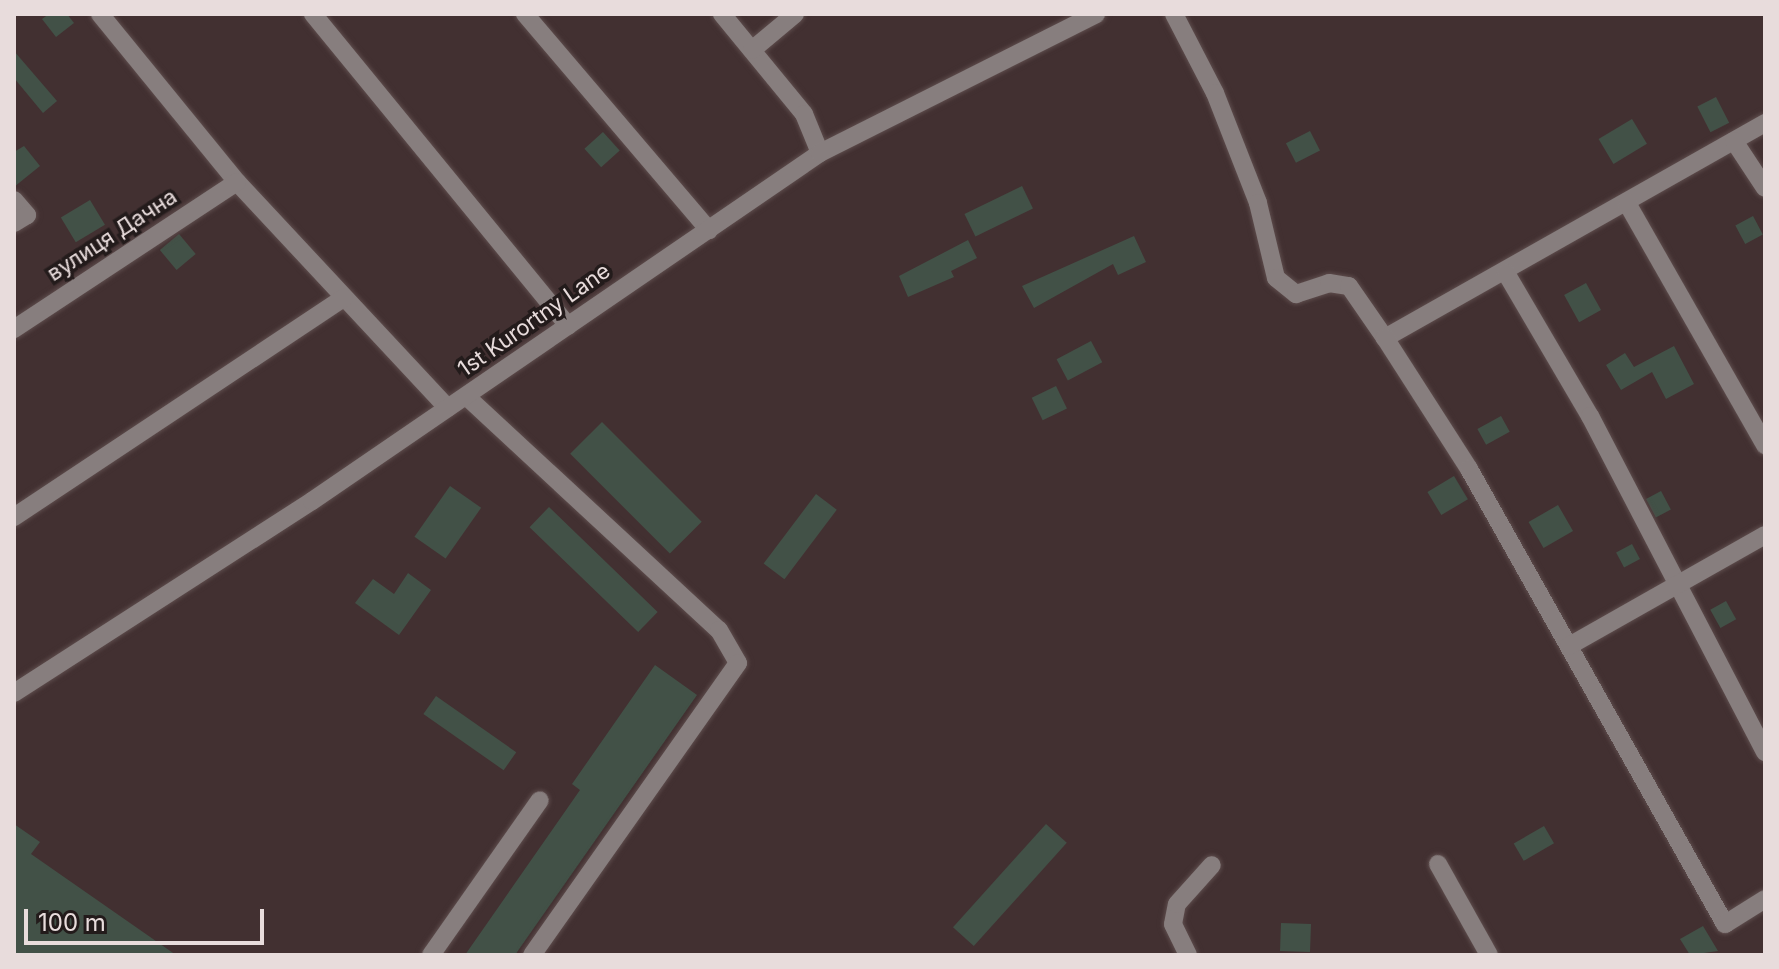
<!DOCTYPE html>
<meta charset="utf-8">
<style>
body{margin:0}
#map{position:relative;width:1779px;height:969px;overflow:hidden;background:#423031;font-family:Inter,sans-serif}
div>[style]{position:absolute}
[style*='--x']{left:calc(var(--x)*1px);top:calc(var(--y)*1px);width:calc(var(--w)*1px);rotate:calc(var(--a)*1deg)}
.building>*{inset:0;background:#425147;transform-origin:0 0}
.roads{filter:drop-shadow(0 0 2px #5d4c4c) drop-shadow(0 0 2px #5d4c4c)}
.minor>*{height:18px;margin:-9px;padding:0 9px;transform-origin:9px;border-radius:9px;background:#877e7e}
span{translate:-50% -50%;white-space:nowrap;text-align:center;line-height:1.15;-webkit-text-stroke:7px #231b1b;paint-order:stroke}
.street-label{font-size:22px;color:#e8dcdc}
.frame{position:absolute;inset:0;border:16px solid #e8dcdc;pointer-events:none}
.scale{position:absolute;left:24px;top:909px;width:240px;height:36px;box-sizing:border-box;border:4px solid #e8dcdc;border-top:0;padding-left:10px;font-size:24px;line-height:28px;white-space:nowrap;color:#e8dcdc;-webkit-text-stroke:6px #231b1b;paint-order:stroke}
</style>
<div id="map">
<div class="building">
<i style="clip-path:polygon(49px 14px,67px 14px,74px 23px,56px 37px,42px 19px)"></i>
<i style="clip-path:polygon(14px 51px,57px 101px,43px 113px,14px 78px)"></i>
<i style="left:1716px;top:97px;width:29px;height:21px;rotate:63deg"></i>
<i style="left:1632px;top:119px;width:29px;height:39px;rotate:59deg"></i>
<i style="left:1310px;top:131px;width:22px;height:27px;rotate:63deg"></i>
<i style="left:603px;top:132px;width:25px;height:25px;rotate:48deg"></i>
<i style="clip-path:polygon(24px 146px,40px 166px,14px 187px,14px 152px)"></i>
<i style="left:1022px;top:186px;width:25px;height:64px;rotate:64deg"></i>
<i style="left:90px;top:200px;width:29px;height:34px;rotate:59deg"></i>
<i style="left:1753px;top:216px;width:21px;height:20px;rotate:62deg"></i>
<i style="left:179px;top:234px;width:26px;height:25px;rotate:50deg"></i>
<i style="clip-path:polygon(1134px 236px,1146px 262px,1118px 275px,1113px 264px,1034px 308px,1022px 286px)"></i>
<i style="clip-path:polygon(968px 240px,977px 258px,951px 271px,954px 277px,908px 297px,899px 276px)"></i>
<i style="left:1586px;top:283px;width:31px;height:25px;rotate:61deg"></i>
<i style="left:1091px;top:341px;width:24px;height:39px;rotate:62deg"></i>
<i style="clip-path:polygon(1674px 346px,1694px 384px,1666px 399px,1652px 372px,1621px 390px,1606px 365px,1625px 353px,1634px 367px)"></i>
<i style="left:1056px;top:386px;width:25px;height:27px;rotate:64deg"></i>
<i style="left:1501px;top:416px;width:18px;height:27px;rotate:61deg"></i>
<i style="left:602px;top:422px;width:141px;height:45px;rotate:45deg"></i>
<i style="left:1454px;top:476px;width:27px;height:31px;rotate:59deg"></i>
<i style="left:450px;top:486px;width:38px;height:62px;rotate:35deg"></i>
<i style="left:1661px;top:491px;width:21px;height:17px;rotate:62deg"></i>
<i style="left:816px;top:494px;width:26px;height:87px;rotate:37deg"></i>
<i style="left:1558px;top:505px;width:30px;height:34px;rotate:60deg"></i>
<i style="left:549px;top:507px;width:151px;height:28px;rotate:44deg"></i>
<i style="left:1632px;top:544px;width:17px;height:18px;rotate:62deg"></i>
<i style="clip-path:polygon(408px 573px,431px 590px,399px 635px,355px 603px,373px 579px,394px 594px)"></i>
<i style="left:1726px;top:601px;width:21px;height:18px;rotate:61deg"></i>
<i style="clip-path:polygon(655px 665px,697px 695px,515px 955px,465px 955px,580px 790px,572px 784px)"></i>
<i style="left:436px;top:696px;width:98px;height:22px;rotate:35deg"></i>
<i style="clip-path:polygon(14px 824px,40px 842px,31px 854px,176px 955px,14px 955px)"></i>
<i style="left:1046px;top:824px;width:28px;height:139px;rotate:42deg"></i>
<i style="left:1544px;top:826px;width:20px;height:35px;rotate:60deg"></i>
<i style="left:1281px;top:923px;width:30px;height:28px;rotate:2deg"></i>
<i style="clip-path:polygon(1703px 926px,1718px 951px,1690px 955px,1680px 939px)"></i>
</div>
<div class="roads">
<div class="minor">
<i style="--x:100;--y:14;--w:217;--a:50.8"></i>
<i style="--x:237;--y:182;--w:309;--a:47"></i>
<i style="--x:313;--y:14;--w:403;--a:50.7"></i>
<i style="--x:525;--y:14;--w:284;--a:49.6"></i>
<i style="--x:722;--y:14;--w:129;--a:50.6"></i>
<i style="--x:804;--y:114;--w:42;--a:67.7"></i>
<i style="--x:1174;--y:14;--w:89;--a:62.6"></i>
<i style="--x:1215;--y:93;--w:118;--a:68.6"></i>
<i style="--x:1258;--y:203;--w:77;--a:76.5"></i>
<i style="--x:1276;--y:278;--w:26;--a:39"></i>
<i style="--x:1296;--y:294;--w:35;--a:-18"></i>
<i style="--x:1329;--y:283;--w:20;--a:9"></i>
<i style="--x:1349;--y:286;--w:63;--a:55.3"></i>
<i style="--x:752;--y:50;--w:56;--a:-39.9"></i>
<i style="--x:1765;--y:123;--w:437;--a:150.5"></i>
<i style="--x:1385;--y:338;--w:156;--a:57.3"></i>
<i style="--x:1469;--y:469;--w:522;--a:60.64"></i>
<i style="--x:1725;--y:924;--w:47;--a:-32"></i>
<i style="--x:1734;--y:141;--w:56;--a:56.6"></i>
<i style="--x:14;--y:200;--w:20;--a:49"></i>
<i style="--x:27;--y:215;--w:15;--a:148"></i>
<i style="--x:1627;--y:203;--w:279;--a:60.3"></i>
<i style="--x:1506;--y:273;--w:166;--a:59.6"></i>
<i style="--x:1590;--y:416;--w:379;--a:62.5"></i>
<i style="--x:14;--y:329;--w:267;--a:-33.4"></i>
<i style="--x:467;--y:397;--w:343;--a:42.8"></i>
<i style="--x:719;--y:630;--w:38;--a:60"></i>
<i style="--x:738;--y:663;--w:357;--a:125.2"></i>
<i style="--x:14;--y:517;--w:396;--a:-33.6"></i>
<i style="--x:1569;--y:646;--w:225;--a:-29.5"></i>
<i style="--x:14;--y:693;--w:354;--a:-32.8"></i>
<i style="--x:312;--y:501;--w:616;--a:-34.41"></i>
<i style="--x:820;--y:153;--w:309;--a:-26.7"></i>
<i style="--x:1438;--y:864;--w:104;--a:60.7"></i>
<i style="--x:431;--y:955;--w:189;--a:-54.9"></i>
<i style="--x:1188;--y:955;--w:34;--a:-116"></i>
<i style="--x:1173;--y:924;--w:20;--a:-79"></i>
<i style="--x:1177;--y:904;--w:52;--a:-48.1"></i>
</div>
</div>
<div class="street-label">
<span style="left:112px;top:235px;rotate:-33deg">вулиця Дачна</span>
<span style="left:534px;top:320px;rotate:-35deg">1st Kurortny Lane</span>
</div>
<div class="frame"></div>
<div class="scale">100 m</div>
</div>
